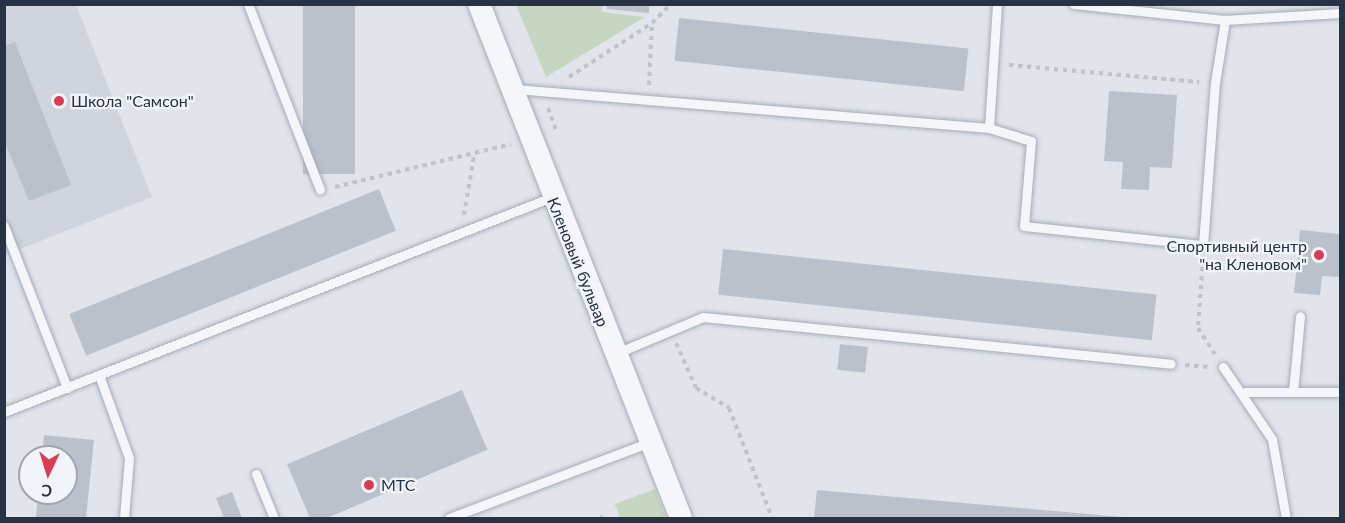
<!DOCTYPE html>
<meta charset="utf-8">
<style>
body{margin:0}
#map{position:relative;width:1345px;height:523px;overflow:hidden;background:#e1e5eb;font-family:Lato,sans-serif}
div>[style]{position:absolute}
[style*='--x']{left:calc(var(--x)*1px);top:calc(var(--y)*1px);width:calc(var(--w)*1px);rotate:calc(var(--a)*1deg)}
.built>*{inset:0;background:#cfd4dd}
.green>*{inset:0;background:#c6d6c1}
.building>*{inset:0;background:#bac1cb;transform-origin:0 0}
.path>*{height:4px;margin-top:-2px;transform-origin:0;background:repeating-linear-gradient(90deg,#bfc3ca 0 4.5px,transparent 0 9px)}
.roads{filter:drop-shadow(0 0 2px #a5acb6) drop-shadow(0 0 2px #a5acb6)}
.service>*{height:9px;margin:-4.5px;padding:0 4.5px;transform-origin:4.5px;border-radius:4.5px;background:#f4f6f9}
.tertiary>*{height:22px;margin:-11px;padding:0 11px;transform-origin:11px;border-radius:11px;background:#f4f6f9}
.dots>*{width:16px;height:16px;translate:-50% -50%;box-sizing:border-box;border:3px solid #f1f4f8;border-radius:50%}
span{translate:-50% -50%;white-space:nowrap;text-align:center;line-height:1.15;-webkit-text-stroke:4.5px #f1f4f8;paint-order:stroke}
.poi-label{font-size:16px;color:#273245}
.left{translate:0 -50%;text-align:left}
.right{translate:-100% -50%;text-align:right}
.street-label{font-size:16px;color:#273245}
.frame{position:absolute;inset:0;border:6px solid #273245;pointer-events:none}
.north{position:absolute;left:18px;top:445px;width:60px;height:60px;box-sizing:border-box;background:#f1f4f8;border:2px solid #a0a6b0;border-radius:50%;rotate:184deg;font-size:16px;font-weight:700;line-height:24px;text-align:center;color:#273245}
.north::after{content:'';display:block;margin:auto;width:21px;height:27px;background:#dc3a50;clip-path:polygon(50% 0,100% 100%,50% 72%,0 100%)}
</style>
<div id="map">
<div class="built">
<i style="clip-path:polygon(5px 5px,76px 5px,152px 197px,5px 255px)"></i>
</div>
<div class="green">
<i style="clip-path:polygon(516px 5px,603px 5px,602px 12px,645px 17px,546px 77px)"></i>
<i style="clip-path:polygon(655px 489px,666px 518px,620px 518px,615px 504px)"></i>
</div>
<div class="building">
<i style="left:303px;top:4px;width:52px;height:170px"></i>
<i style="clip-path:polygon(607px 4px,649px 4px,649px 13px,607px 9px)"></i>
<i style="left:679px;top:18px;width:291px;height:43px;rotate:6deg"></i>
<i style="clip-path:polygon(15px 42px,71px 185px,29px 201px,4px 140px,4px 46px)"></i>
<i style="clip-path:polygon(1109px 91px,1177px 95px,1172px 168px,1150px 167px,1149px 190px,1121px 189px,1123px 162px,1104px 161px)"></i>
<i style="left:379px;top:189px;width:45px;height:334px;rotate:68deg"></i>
<i style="clip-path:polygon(1300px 230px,1340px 234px,1340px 277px,1322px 276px,1320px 295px,1294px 293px)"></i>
<i style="left:723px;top:249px;width:436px;height:46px;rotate:6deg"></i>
<i style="left:840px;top:344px;width:28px;height:26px;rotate:6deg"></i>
<i style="left:462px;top:390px;width:65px;height:190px;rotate:67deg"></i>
<i style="clip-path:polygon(44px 435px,94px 440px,86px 518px,36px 518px,38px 493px,66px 493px,66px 457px,42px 457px)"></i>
<i style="clip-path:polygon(817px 490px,1122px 517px,1122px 518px,814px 518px)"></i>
<i style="clip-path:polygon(232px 492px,242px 518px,224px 518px,216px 498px)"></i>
</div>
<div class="path">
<i style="--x:1009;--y:65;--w:191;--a:5.1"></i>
<i style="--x:569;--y:77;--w:99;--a:-33"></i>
<i style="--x:652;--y:23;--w:27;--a:-45"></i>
<i style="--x:649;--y:85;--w:61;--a:-87.2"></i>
<i style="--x:548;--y:108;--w:23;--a:70"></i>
<i style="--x:335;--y:187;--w:181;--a:-13.7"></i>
<i style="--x:464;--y:215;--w:61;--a:-80.5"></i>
<i style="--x:1203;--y:258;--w:70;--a:94.1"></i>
<i style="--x:1198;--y:328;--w:31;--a:57"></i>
<i style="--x:676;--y:343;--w:49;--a:66"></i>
<i style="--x:696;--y:388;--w:39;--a:31"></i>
<i style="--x:729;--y:408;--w:118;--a:68.6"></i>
<i style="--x:1185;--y:365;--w:23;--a:5"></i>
<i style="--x:600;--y:518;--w:3;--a:-18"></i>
</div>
<div class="roads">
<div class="service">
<i style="--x:248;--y:4;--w:199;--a:68.8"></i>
<i style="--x:1225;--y:20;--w:115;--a:-3.5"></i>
<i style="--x:515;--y:89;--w:476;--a:4.7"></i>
<i style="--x:989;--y:128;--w:44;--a:17.2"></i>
<i style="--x:1031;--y:141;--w:85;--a:94.7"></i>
<i style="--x:1024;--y:226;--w:180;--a:6.1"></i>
<i style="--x:1203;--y:245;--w:162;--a:-85.8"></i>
<i style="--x:1215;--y:83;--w:64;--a:-81"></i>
<i style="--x:1225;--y:20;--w:152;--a:-174"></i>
<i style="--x:989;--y:128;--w:124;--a:-86.3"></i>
<i style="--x:4;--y:226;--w:174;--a:68.7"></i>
<i style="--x:617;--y:353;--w:93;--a:-22.7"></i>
<i style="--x:703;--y:317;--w:470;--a:5.7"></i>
<i style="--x:1223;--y:367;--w:87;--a:55.8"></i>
<i style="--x:1272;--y:439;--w:80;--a:80"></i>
<i style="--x:99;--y:375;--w:88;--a:70.1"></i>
<i style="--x:129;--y:458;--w:60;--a:94.8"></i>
<i style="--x:1245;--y:392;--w:95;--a:0"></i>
<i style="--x:1293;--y:392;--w:76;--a:-84.7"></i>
<i style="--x:4;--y:412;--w:589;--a:-21.42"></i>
<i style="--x:256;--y:474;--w:48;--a:67.8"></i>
<i style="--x:449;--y:518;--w:215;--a:-20.7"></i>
</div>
<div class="tertiary">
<i style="--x:479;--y:4;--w:552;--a:68.55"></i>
</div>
</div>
<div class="dots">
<i style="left:59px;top:101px;background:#dc3a50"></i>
<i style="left:1319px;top:255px;background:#dc3a50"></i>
<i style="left:369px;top:485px;background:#dc3a50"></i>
</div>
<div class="poi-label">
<span class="left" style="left:71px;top:101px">Школа "Самсон"</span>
<span class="right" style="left:1307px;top:255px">Спортивный центр<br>"на Кленовом"</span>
<span class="left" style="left:381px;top:485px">МТС</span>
</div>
<div class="street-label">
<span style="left:578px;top:262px;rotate:68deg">Кленовый бульвар</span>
</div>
<div class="frame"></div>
<div class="north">С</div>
</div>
